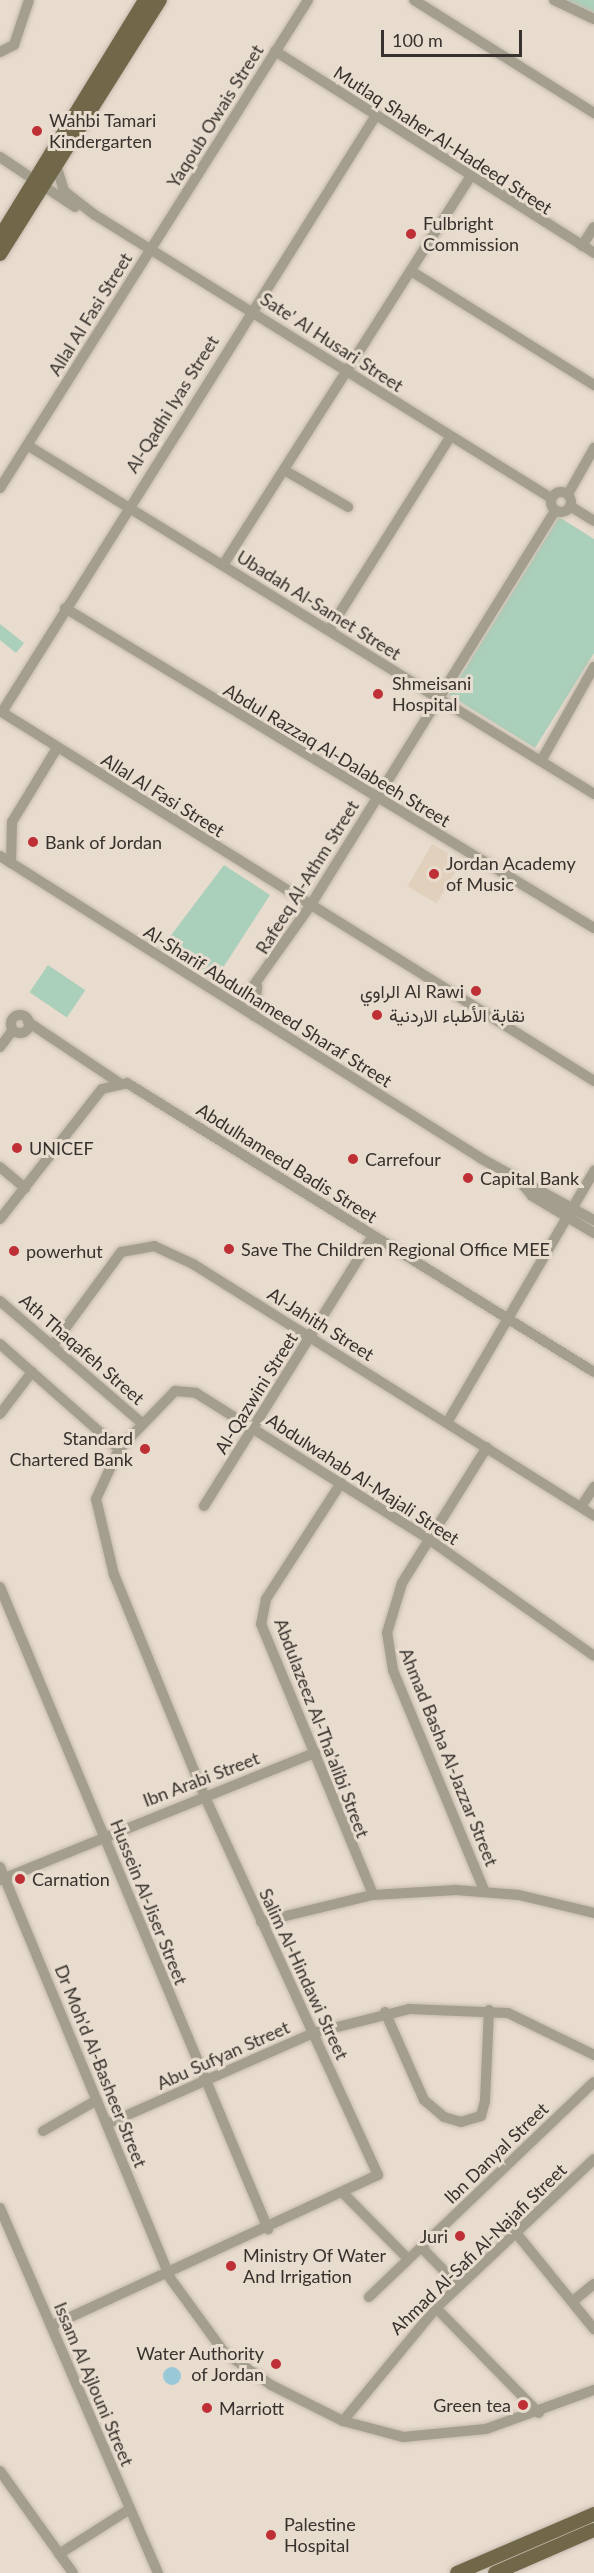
<!DOCTYPE html>
<meta charset="utf-8">
<style>
body{margin:0}
#map{position:relative;width:594px;height:2573px;overflow:hidden;background:#e8dcce;font-family:Lato,Vazirmatn,sans-serif}
div>[style]{position:absolute}
[style*='--x']{left:calc(var(--x)*1px);top:calc(var(--y)*1px);width:calc(var(--w)*1px);rotate:calc(var(--a)*1deg)}
.built>*{inset:0;background:#e1d0bc;transform-origin:0 0}
.green>*{inset:0;background:#aacfba;transform-origin:0 0}
.water>*{inset:0;background:#99c8d8}
.round{border-radius:50%}
.roads{filter:drop-shadow(0 0 2px #c5baae) drop-shadow(0 0 2px #c5baae)}
.minor>*{height:10px;margin:-5px;padding:0 5px;transform-origin:5px;border-radius:5px;background:#a39e8d}
.minor>.ring{margin:-5px;padding:0;box-sizing:content-box;background:none;border:10px solid #a39e8d;border-radius:50%}
.major>*{height:14px;margin:-7px;padding:0 7px;transform-origin:7px;border-radius:7px;background:#71684a}
.dots>*{width:16px;height:16px;translate:-50% -50%;box-sizing:border-box;border:3px solid #e8dcce;border-radius:50%}
span{translate:-50% -50%;white-space:nowrap;text-align:center;line-height:1.15;-webkit-text-stroke:6px #e8dcce;paint-order:stroke}
.street-label{font-size:18px;color:#37322d}
.poi-label{font-size:18px;color:#37322d}
.left{translate:0 -50%;text-align:left}
.right{translate:-100% -50%;text-align:right}
.scale{position:absolute;left:381px;top:30px;width:141px;height:27px;box-sizing:border-box;border:3px solid #37322d;border-top:0;padding-left:8px;font-size:18px;line-height:21px;white-space:nowrap;color:#37322d;-webkit-text-stroke:4px #e8dcce;paint-order:stroke}
</style>
<div id="map">
<div class="built">
<i style="left:432px;top:844px;width:34px;height:49px;rotate:30deg"></i>
</div>
<div class="green">
<i style="clip-path:polygon(567px 0,594px 0,594px 13px)"></i>
<i style="clip-path:polygon(559px 517px,594px 539px,594px 653px,535px 748px,449px 695px)"></i>
<i style="clip-path:polygon(0 624px,24px 643px,16px 653px,0 640px)"></i>
<i style="clip-path:polygon(224px 865px,270px 895px,217px 977px,163px 946px)"></i>
<i style="left:48px;top:965px;width:45px;height:33px;rotate:34deg"></i>
</div>
<div class="water">
<i class="round" style="left:163px;top:2367px;width:18px;height:18px"></i>
</div>
<div class="roads">
<div class="minor">
<i style="--x:414;--y:0;--w:213;--a:32.1"></i>
<i style="--x:554;--y:0;--w:44;--a:25.4"></i>
<i style="--x:275;--y:51;--w:378;--a:32.3"></i>
<i style="--x:0;--y:52;--w:16;--a:-27"></i>
<i style="--x:14;--y:45;--w:47;--a:-71.6"></i>
<i style="--x:0;--y:157;--w:90;--a:33.7"></i>
<i style="--x:57;--y:168;--w:24;--a:73"></i>
<i style="--x:64;--y:191;--w:39;--a:38"></i>
<i style="--x:95;--y:215;--w:537;--a:31.82"></i>
<i style="--x:582;--y:246;--w:22;--a:-58"></i>
<i style="--x:411;--y:271;--w:216;--a:31.9"></i>
<i style="--x:27;--y:445;--w:666;--a:31.61"></i>
<i style="--x:284;--y:470;--w:74;--a:30"></i>
<i style="--x:0;--y:488;--w:577;--a:-57.74"></i>
<i class="ring" style="left:551px;top:492px;width:10px;height:10px"></i>
<i style="--x:568;--y:494;--w:53;--a:-60.5"></i>
<i style="--x:570;--y:506;--w:28;--a:32"></i>
<i style="--x:223;--y:565;--w:459;--a:-57.5"></i>
<i style="--x:65;--y:608;--w:618;--a:31.17"></i>
<i style="--x:329;--y:630;--w:228;--a:-57.9"></i>
<i style="--x:0;--y:711;--w:700;--a:31.92"></i>
<i style="--x:2;--y:712;--w:702;--a:-57.92"></i>
<i style="--x:541;--y:761;--w:108;--a:-60.6"></i>
<i style="--x:0;--y:856;--w:569;--a:32.15"></i>
<i style="--x:482;--y:1159;--w:128;--a:28.6"></i>
<i style="--x:11;--y:863;--w:41;--a:-88.6"></i>
<i style="--x:12;--y:822;--w:87;--a:-58.7"></i>
<i style="--x:239;--y:1006;--w:123;--a:-54.6"></i>
<i style="--x:310;--y:906;--w:465;--a:-58.2"></i>
<i class="ring" style="left:11px;top:1015px;width:8px;height:8px"></i>
<i style="--x:254;--y:1016;--w:30;--a:-84"></i>
<i style="--x:28;--y:1022;--w:108;--a:33.7"></i>
<i style="--x:0;--y:1047;--w:21;--a:-53"></i>
<i style="--x:0;--y:1167;--w:33;--a:40"></i>
<i style="--x:520;--y:1181;--w:19;--a:51"></i>
<i style="--x:532;--y:1196;--w:72;--a:30.8"></i>
<i style="--x:0;--y:1219;--w:165;--a:-51.9"></i>
<i style="--x:102;--y:1089;--w:26;--a:-13"></i>
<i style="--x:127;--y:1083;--w:549;--a:31.75"></i>
<i style="--x:0;--y:1301;--w:187;--a:40.7"></i>
<i style="--x:0;--y:1344;--w:159;--a:41.4"></i>
<i style="--x:53;--y:1345;--w:115;--a:-53.8"></i>
<i style="--x:121;--y:1252;--w:34;--a:-10"></i>
<i style="--x:154;--y:1246;--w:43;--a:24.8"></i>
<i style="--x:193;--y:1264;--w:474;--a:32.1"></i>
<i style="--x:0;--y:1414;--w:53;--a:-52.7"></i>
<i style="--x:448;--y:1421;--w:290;--a:-59.7"></i>
<i style="--x:341;--y:1483;--w:138;--a:122.9"></i>
<i style="--x:266;--y:1599;--w:25;--a:101"></i>
<i style="--x:261;--y:1624;--w:293;--a:67.5"></i>
<i style="--x:204;--y:1506;--w:319;--a:-58"></i>
<i style="--x:581;--y:1507;--w:24;--a:-57"></i>
<i style="--x:0;--y:1587;--w:696;--a:67.34"></i>
<i style="--x:0;--y:1867;--w:445;--a:67.5"></i>
<i style="--x:170;--y:2278;--w:92;--a:53.9"></i>
<i style="--x:224;--y:2352;--w:57;--a:35.1"></i>
<i style="--x:271;--y:2385;--w:80;--a:26.6"></i>
<i style="--x:343;--y:2421;--w:62;--a:14.9"></i>
<i style="--x:403;--y:2437;--w:83;--a:-5.5"></i>
<i style="--x:486;--y:2429;--w:115;--a:-19.9"></i>
<i style="--x:0;--y:1880;--w:340;--a:-22"></i>
<i style="--x:484;--y:1890;--w:238;--a:-112.5"></i>
<i style="--x:393;--y:1670;--w:37;--a:-99"></i>
<i style="--x:387;--y:1633;--w:52;--a:-73.3"></i>
<i style="--x:402;--y:1583;--w:160;--a:-58"></i>
<i style="--x:261;--y:1922;--w:115;--a:-13.6"></i>
<i style="--x:373;--y:1895;--w:83;--a:-3.4"></i>
<i style="--x:456;--y:1890;--w:63;--a:4.5"></i>
<i style="--x:519;--y:1895;--w:77;--a:13.5"></i>
<i style="--x:385;--y:2012;--w:96;--a:66.1"></i>
<i style="--x:424;--y:2100;--w:26;--a:40"></i>
<i style="--x:444;--y:2117;--w:18;--a:16"></i>
<i style="--x:461;--y:2122;--w:21;--a:-17"></i>
<i style="--x:481;--y:2116;--w:16;--a:-75"></i>
<i style="--x:485;--y:2101;--w:91;--a:-87.5"></i>
<i style="--x:107;--y:2124;--w:225;--a:-23.8"></i>
<i style="--x:313;--y:2033;--w:99;--a:-14"></i>
<i style="--x:409;--y:2009;--w:99;--a:2.3"></i>
<i style="--x:508;--y:2013;--w:96;--a:26"></i>
<i style="--x:43;--y:2131;--w:62;--a:-29.9"></i>
<i style="--x:344;--y:2194;--w:91;--a:45.4"></i>
<i style="--x:0;--y:2208;--w:398;--a:66.6"></i>
<i style="--x:516;--y:2233;--w:124;--a:50.9"></i>
<i style="--x:421;--y:2247;--w:53;--a:45.8"></i>
<i style="--x:369;--y:2297;--w:311;--a:-43.7"></i>
<i style="--x:573;--y:2301;--w:27;--a:-39"></i>
<i style="--x:436;--y:2308;--w:147;--a:45.6"></i>
<i style="--x:51;--y:2326;--w:360;--a:-24.8"></i>
<i style="--x:378;--y:2175;--w:418;--a:-114.6"></i>
<i style="--x:204;--y:1795;--w:238;--a:-112.2"></i>
<i style="--x:114;--y:1575;--w:78;--a:-103.3"></i>
<i style="--x:96;--y:1499;--w:55;--a:-65.3"></i>
<i style="--x:119;--y:1449;--w:81;--a:-46"></i>
<i style="--x:175;--y:1391;--w:21;--a:5"></i>
<i style="--x:196;--y:1393;--w:273;--a:32.1"></i>
<i style="--x:427;--y:1538;--w:204;--a:35.2"></i>
<i style="--x:343;--y:2421;--w:146;--a:-50.5"></i>
<i style="--x:436;--y:2308;--w:217;--a:-43.3"></i>
<i style="--x:0;--y:2471;--w:125;--a:54.4"></i>
<i style="--x:59;--y:2554;--w:84;--a:-32.4"></i>
</div>
<div class="major">
<i style="--x:0;--y:237;--w:278;--a:-58.5"></i>
<i style="--x:0;--y:254;--w:300;--a:-57.8"></i>
<i style="--x:457;--y:2573;--w:149;--a:-23.3"></i>
<i style="--x:495;--y:2573;--w:108;--a:-23.5"></i>
</div>
</div>
<div class="dots">
<i style="left:37px;top:131px;background:#bf2f36"></i>
<i style="left:411px;top:234px;background:#bf2f36"></i>
<i style="left:378px;top:694px;background:#bf2f36"></i>
<i style="left:33px;top:842px;background:#bf2f36"></i>
<i style="left:434px;top:874px;background:#bf2f36"></i>
<i style="left:476px;top:991px;background:#bf2f36"></i>
<i style="left:377px;top:1015px;background:#bf2f36"></i>
<i style="left:17px;top:1148px;background:#bf2f36"></i>
<i style="left:353px;top:1159px;background:#bf2f36"></i>
<i style="left:468px;top:1178px;background:#bf2f36"></i>
<i style="left:229px;top:1249px;background:#bf2f36"></i>
<i style="left:14px;top:1251px;background:#bf2f36"></i>
<i style="left:145px;top:1449px;background:#bf2f36"></i>
<i style="left:20px;top:1879px;background:#bf2f36"></i>
<i style="left:460px;top:2236px;background:#bf2f36"></i>
<i style="left:231px;top:2266px;background:#bf2f36"></i>
<i style="left:276px;top:2364px;background:#bf2f36"></i>
<i style="left:523px;top:2405px;background:#bf2f36"></i>
<i style="left:207px;top:2408px;background:#bf2f36"></i>
<i style="left:271px;top:2535px;background:#bf2f36"></i>
</div>
<div class="street-label">
<span style="left:215px;top:116px;rotate:-58deg">Yaqoub Owais Street</span>
<span style="left:443px;top:140px;rotate:33deg">Mutlaq Shaher Al-Hadeed Street</span>
<span style="left:90px;top:314px;rotate:-58deg">Allal Al Fasi Street</span>
<span style="left:332px;top:342px;rotate:33deg">Sate' Al Husari Street</span>
<span style="left:172px;top:404px;rotate:-58deg">Al-Qadhi Iyas Street</span>
<span style="left:319px;top:605px;rotate:32deg">Ubadah Al-Samet Street</span>
<span style="left:337px;top:755px;rotate:31deg">Abdul Razzaq Al-Dalabeeh Street</span>
<span style="left:163px;top:795px;rotate:32deg">Allal Al Fasi Street</span>
<span style="left:307px;top:877px;rotate:-58deg">Rafeeq Al-Athm Street</span>
<span style="left:268px;top:1006px;rotate:32deg">Al-Sharif Abdulhameed Sharaf Street</span>
<span style="left:287px;top:1163px;rotate:32deg">Abdulhameed Badis Street</span>
<span style="left:321px;top:1324px;rotate:32deg">Al-Jahith Street</span>
<span style="left:82px;top:1349px;rotate:41deg">Ath Thaqafeh Street</span>
<span style="left:256px;top:1393px;rotate:-58deg">Al-Qazwini Street</span>
<span style="left:363px;top:1479px;rotate:33deg">Abdulwahab Al-Majali Street</span>
<span style="left:322px;top:1728px;rotate:69deg">Abdulazeez Al-Tha'alibi Street</span>
<span style="left:449px;top:1757px;rotate:68deg">Ahmad Basha Al-Jazzar Street</span>
<span style="left:201px;top:1779px;rotate:-21deg">Ibn Arabi Street</span>
<span style="left:149px;top:1902px;rotate:68deg">Hussein Al-Jiser Street</span>
<span style="left:304px;top:1974px;rotate:65deg">Salim Al-Hindawi Street</span>
<span style="left:223px;top:2055px;rotate:-24deg">Abu Sufyan Street</span>
<span style="left:101px;top:2066px;rotate:68deg">Dr Moh'd Al-Basheer Street</span>
<span style="left:496px;top:2153px;rotate:-44deg">Ibn Danyal Street</span>
<span style="left:478px;top:2249px;rotate:-44deg">Ahmad Al-Safi Al-Najafi Street</span>
<span style="left:94px;top:2384px;rotate:67deg">Issam Al Ajlouni Street</span>
</div>
<div class="poi-label">
<span class="left" style="left:49px;top:131px">Wahbi Tamari<br>Kindergarten</span>
<span class="left" style="left:423px;top:234px">Fulbright<br>Commission</span>
<span class="left" style="left:392px;top:694px">Shmeisani<br>Hospital</span>
<span class="left" style="left:45px;top:842px">Bank of Jordan</span>
<span class="left" style="left:446px;top:874px">Jordan Academy<br>of Music</span>
<span class="right" style="left:464px;top:991px">الراوي Al Rawi</span>
<span class="left" style="left:389px;top:1015px">نقابة الأطباء الاردنية</span>
<span class="left" style="left:29px;top:1148px">UNICEF</span>
<span class="left" style="left:365px;top:1159px">Carrefour</span>
<span class="left" style="left:480px;top:1178px">Capital Bank</span>
<span class="left" style="left:241px;top:1249px">Save The Children Regional Office MEE</span>
<span class="left" style="left:26px;top:1251px">powerhut</span>
<span class="right" style="left:133px;top:1449px">Standard<br>Chartered Bank</span>
<span class="left" style="left:32px;top:1879px">Carnation</span>
<span class="right" style="left:448px;top:2236px">Juri</span>
<span class="left" style="left:243px;top:2266px">Ministry Of Water<br>And Irrigation</span>
<span class="right" style="left:264px;top:2364px">Water Authority<br>of Jordan</span>
<span class="right" style="left:511px;top:2405px">Green tea</span>
<span class="left" style="left:219px;top:2408px">Marriott</span>
<span class="left" style="left:284px;top:2535px">Palestine<br>Hospital</span>
</div>
<div class="scale">100 m</div>
</div>
